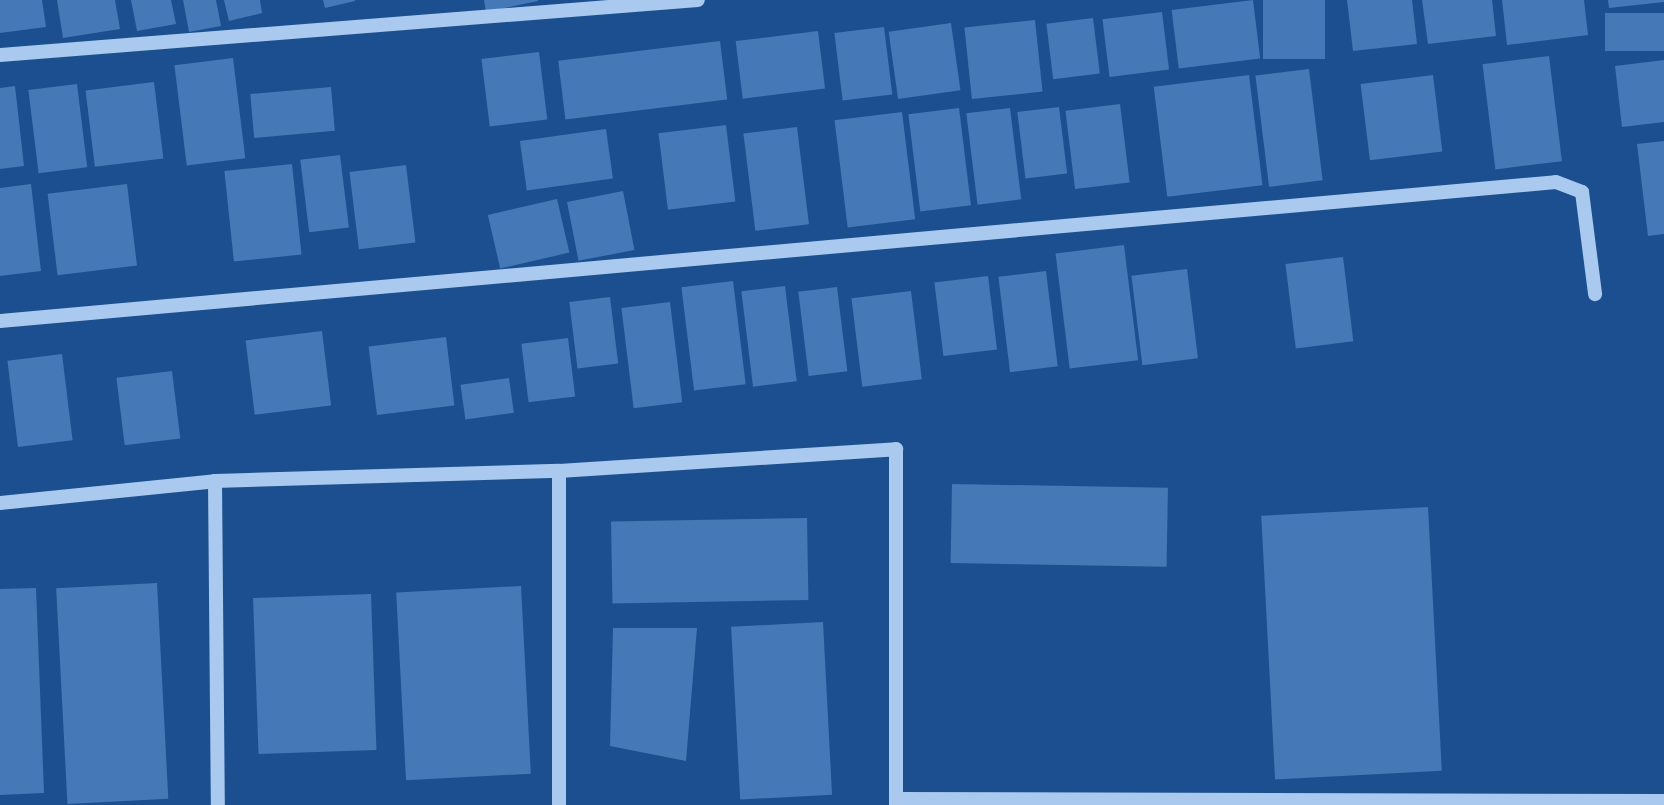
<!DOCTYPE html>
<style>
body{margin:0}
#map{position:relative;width:1664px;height:805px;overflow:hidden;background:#1b4f8f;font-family:Overpass,sans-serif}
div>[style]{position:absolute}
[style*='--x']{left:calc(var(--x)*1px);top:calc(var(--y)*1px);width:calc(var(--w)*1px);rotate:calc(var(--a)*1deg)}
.building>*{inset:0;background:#4478b7;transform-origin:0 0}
.minor>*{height:14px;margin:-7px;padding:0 7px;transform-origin:7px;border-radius:7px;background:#a9c9ee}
span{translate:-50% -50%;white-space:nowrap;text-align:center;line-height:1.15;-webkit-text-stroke:6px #1b4f8f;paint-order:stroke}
</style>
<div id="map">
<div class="building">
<i style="clip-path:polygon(0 0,42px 0,46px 27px,0 33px)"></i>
<i style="clip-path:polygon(57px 0,115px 0,120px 29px,63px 38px)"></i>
<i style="clip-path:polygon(131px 0,171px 0,176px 24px,137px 31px)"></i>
<i style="clip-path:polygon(183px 0,216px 0,221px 26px,189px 32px)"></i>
<i style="clip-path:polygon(224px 0,260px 0,262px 13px,229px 21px)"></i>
<i style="clip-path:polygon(323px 0,355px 0,355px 1px,325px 8px)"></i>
<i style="clip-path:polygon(484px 0,538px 0,538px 1px,486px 12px)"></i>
<i style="left:1253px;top:0;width:59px;height:82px;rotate:83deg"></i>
<i style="left:1263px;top:0;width:62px;height:59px"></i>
<i style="clip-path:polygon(1347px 0,1412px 0,1417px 44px,1353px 51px)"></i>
<i style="clip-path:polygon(1422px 0,1492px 0,1496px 36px,1428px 44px)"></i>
<i style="clip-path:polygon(1502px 0,1584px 0,1588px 35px,1507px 45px)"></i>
<i style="clip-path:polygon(1608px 0,1664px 0,1664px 2px,1609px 8px)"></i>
<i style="left:1162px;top:12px;width:58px;height:60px;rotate:83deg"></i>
<i style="left:1664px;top:13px;width:38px;height:59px;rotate:90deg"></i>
<i style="left:1093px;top:18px;width:56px;height:47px;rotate:83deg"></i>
<i style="left:1035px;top:20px;width:72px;height:71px;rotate:84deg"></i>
<i style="left:951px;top:23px;width:68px;height:63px;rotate:82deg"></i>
<i style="left:884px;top:27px;width:68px;height:50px;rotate:83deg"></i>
<i style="left:818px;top:31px;width:58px;height:83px;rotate:83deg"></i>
<i style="left:720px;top:41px;width:59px;height:163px;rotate:83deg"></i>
<i style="left:539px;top:52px;width:68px;height:58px;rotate:83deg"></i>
<i style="left:1549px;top:56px;width:106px;height:67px;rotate:83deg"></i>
<i style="left:233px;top:58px;width:101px;height:59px;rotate:83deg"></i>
<i style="clip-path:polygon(1664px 60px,1664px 122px,1622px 127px,1615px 66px)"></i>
<i style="left:1309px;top:69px;width:112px;height:54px;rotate:83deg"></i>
<i style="left:1249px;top:75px;width:111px;height:96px;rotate:83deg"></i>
<i style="left:1433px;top:75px;width:77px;height:73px;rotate:83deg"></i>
<i style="left:154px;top:82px;width:77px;height:69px;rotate:83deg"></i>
<i style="left:77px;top:84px;width:84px;height:49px;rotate:83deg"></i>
<i style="clip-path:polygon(15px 86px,24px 166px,0 169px,0 88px)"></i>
<i style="left:331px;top:87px;width:44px;height:81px;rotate:85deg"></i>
<i style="left:1120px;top:104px;width:79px;height:55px;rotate:83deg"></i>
<i style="left:1059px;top:107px;width:67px;height:42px;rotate:83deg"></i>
<i style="left:959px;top:108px;width:98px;height:51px;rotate:83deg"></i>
<i style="left:1010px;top:108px;width:92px;height:44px;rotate:83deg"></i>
<i style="left:902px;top:112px;width:108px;height:68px;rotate:83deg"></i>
<i style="left:726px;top:125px;width:77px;height:68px;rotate:83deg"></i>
<i style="left:797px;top:127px;width:98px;height:54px;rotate:83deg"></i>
<i style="left:606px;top:129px;width:50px;height:87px;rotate:82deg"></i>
<i style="clip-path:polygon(1664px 141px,1664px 234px,1648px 236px,1637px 144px)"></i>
<i style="left:340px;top:155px;width:73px;height:40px;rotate:83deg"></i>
<i style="left:292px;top:164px;width:91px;height:68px;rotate:84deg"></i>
<i style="left:406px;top:165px;width:78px;height:57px;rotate:83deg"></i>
<i style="clip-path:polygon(31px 184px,41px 271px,0 276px,0 188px)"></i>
<i style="left:127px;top:184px;width:82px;height:80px;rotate:83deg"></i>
<i style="left:623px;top:191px;width:60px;height:57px;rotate:79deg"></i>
<i style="left:557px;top:199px;width:55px;height:71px;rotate:77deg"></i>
<i style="left:1124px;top:245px;width:116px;height:69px;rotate:83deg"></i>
<i style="left:1343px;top:257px;width:85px;height:58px;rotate:83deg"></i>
<i style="left:1187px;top:269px;width:90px;height:56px;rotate:83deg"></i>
<i style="left:1046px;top:271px;width:96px;height:48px;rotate:83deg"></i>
<i style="left:988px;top:276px;width:74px;height:54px;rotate:83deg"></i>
<i style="left:733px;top:281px;width:104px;height:52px;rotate:83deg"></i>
<i style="left:785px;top:286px;width:96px;height:44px;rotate:83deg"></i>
<i style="left:837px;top:287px;width:85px;height:39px;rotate:83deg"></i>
<i style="left:911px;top:291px;width:89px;height:60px;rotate:83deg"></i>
<i style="left:610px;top:297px;width:67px;height:41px;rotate:83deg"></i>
<i style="left:670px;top:302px;width:101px;height:49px;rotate:83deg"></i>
<i style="left:322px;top:331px;width:75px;height:77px;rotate:83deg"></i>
<i style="left:446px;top:337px;width:69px;height:78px;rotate:83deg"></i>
<i style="left:568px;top:338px;width:59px;height:47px;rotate:83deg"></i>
<i style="left:62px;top:354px;width:87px;height:55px;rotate:83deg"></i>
<i style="left:172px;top:371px;width:68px;height:56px;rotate:83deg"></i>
<i style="left:509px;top:378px;width:35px;height:49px;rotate:82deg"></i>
<i style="left:952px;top:484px;width:216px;height:79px;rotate:1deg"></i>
<i style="left:1428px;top:507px;width:264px;height:167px;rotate:87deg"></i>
<i style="left:807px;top:518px;width:82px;height:196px;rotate:89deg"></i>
<i style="left:157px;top:583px;width:216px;height:101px;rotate:87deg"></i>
<i style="left:521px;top:586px;width:188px;height:125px;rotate:87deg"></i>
<i style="clip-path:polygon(36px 588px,44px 793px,0 795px,0 589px)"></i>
<i style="left:371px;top:594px;width:156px;height:118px;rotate:88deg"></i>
<i style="left:823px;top:622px;width:173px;height:92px;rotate:87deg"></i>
<i style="clip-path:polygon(613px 628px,697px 628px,686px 761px,610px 746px)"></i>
</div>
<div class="minor">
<i style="--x:0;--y:55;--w:700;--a:-4.51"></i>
<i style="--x:0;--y:321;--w:1562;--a:-5.1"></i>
<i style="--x:1556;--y:182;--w:28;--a:21"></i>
<i style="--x:1582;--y:192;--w:103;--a:82.7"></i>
<i style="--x:215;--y:481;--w:324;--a:89.5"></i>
<i style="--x:0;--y:503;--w:216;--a:-5.8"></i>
<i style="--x:215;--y:481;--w:344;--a:-1.7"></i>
<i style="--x:559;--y:471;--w:338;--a:-3.7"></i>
<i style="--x:896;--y:449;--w:356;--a:90"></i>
<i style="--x:896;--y:799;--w:768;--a:0.15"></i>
<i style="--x:559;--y:805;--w:334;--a:-90"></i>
</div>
</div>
